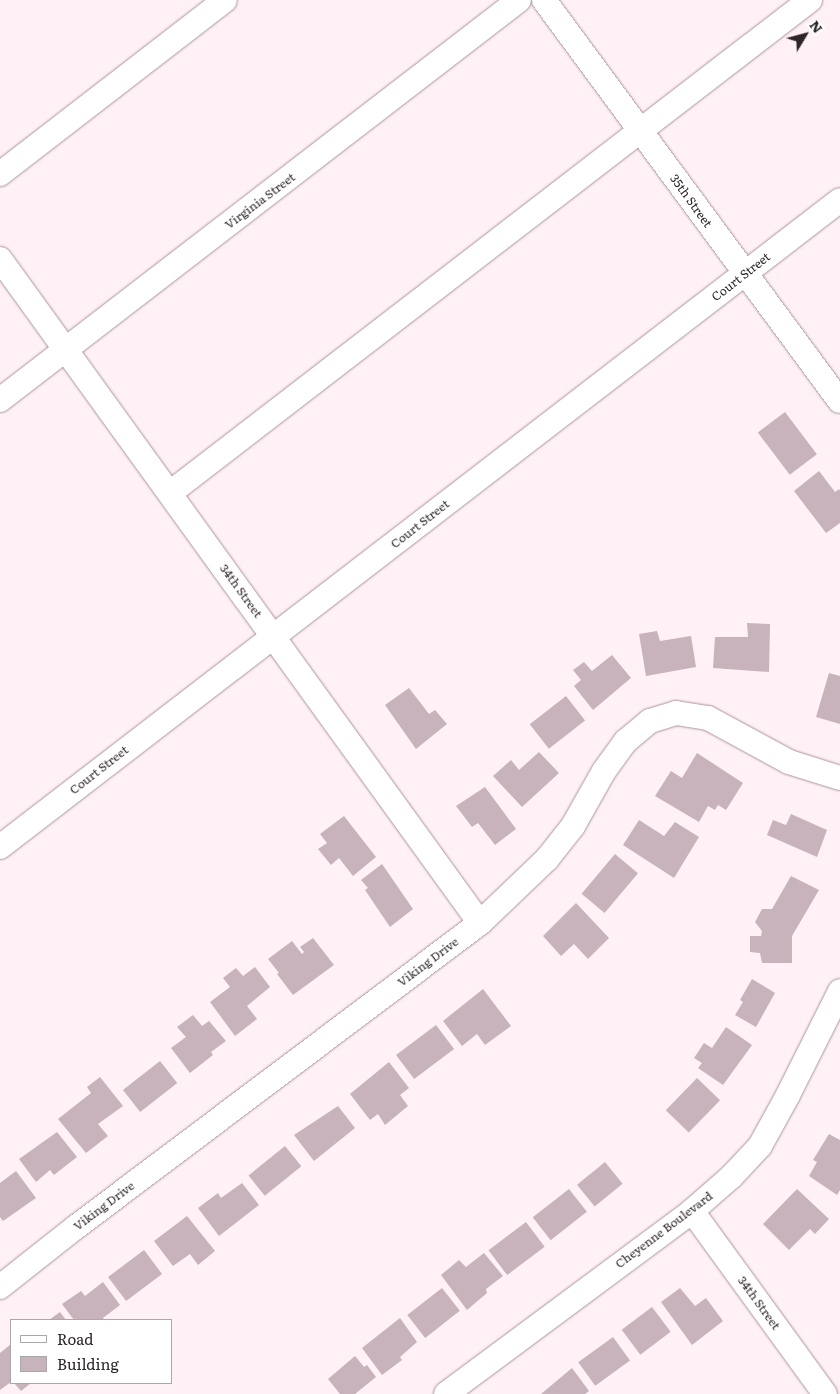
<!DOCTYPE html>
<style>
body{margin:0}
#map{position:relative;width:840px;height:1394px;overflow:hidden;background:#fff1f6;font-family:Literata,serif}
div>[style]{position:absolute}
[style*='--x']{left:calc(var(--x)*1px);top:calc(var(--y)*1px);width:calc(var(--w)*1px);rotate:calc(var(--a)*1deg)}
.building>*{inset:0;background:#c8b2bb;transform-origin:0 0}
.roads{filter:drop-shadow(0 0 1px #ab959d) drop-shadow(0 0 1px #ab959d)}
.minor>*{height:24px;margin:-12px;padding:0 12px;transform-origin:12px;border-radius:12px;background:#fff}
span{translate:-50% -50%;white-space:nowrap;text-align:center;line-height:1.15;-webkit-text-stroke:4px #fff;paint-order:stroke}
.street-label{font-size:12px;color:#2d2528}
.legend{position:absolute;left:10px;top:1319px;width:162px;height:65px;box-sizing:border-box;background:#fff;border:1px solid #aba8a9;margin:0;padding:6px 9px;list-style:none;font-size:15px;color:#2d2528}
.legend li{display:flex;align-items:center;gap:10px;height:25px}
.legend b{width:25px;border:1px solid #aba8a9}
.north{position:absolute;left:780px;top:10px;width:50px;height:50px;-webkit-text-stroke:4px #fff;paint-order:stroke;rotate:53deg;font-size:14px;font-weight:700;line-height:20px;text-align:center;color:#2d2528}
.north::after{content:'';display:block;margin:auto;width:18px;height:22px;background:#2d2528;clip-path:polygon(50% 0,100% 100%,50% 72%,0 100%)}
</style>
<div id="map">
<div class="building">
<i style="left:785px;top:412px;width:53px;height:34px;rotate:53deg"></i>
<i style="clip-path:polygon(819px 471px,835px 492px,839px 489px,840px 491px,840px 523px,826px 533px,794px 491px)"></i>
<i style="clip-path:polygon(747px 623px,770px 624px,769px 672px,713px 668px,715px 637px,748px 637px)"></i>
<i style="clip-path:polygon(657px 631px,660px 641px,691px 636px,696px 667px,646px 676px,639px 634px)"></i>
<i style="clip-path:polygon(612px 655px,631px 678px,593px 710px,574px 686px,581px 680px,573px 670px,584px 662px,592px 671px)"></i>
<i style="clip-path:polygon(829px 673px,840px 676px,840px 724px,816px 717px)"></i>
<i style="clip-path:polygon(409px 688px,429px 714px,435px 710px,447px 724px,416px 749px,385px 705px)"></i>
<i style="left:566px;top:696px;width:31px;height:46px;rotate:52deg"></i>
<i style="clip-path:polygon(539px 752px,559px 773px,522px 807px,493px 776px,511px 760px,519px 770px)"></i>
<i style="clip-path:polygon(697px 753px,743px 783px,726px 810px,718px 805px,715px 810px,708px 806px,699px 822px,655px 796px,671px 771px,682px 778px)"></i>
<i style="clip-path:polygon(485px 787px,516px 829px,495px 845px,478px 823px,472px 827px,456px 806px)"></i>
<i style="clip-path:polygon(791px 814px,827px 830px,817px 857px,767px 835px,773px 820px,786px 825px)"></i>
<i style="clip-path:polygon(344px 816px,376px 857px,353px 876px,339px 858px,331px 865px,318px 849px,327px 843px,320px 834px)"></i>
<i style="clip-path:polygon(639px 820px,664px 836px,675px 822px,699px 837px,674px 878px,623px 845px)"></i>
<i style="left:615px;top:854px;width:30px;height:52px;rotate:40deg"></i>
<i style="clip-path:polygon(382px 864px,413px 909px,390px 927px,365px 890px,368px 888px,361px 880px)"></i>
<i style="clip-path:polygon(791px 876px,819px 890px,792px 936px,792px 963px,762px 963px,760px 953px,750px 952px,750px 936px,761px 936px,762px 931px,755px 922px,762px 909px,772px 909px)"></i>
<i style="clip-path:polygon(576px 903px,609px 938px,588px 959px,574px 944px,561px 956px,543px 936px)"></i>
<i style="clip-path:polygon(313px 938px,334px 965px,293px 995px,277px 974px,279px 973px,268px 959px,292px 941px,302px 954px,304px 952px,300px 947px)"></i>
<i style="clip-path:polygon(255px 967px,270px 987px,247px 1006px,257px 1019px,235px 1036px,210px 1002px,230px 987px,223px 978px,236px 968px,243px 976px)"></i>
<i style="clip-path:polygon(752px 979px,775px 993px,756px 1027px,735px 1015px,743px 1002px,740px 1000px)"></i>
<i style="clip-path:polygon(483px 989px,511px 1026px,485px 1045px,477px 1034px,462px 1046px,443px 1021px)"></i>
<i style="clip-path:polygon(193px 1015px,202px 1026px,209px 1021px,226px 1041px,211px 1052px,213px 1055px,190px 1073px,171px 1048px,186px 1037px,177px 1027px)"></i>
<i style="left:436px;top:1025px;width:30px;height:50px;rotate:53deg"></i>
<i style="clip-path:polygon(726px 1027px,752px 1045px,723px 1085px,698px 1068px,702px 1063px,694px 1058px,704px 1043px,712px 1048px)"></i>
<i style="left:160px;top:1061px;width:28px;height:47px;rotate:52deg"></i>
<i style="clip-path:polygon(389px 1062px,409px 1088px,400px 1095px,408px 1106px,385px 1125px,378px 1114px,370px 1120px,350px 1094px)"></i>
<i style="clip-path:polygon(100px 1077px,123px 1106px,98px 1124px,108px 1136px,86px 1153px,58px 1119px,91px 1093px,87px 1087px)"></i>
<i style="left:697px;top:1078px;width:32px;height:45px;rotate:44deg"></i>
<i style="clip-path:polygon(338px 1106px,355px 1128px,314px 1161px,294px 1135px)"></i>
<i style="clip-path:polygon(57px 1132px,77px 1157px,54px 1175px,50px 1170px,36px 1182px,19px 1159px)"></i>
<i style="clip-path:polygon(829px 1134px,840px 1140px,840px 1190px,837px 1195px,809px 1176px,817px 1162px,813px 1160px)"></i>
<i style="left:285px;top:1146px;width:26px;height:47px;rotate:51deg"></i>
<i style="left:605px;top:1162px;width:28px;height:36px;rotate:51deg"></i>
<i style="clip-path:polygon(16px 1171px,36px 1198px,3px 1221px,0 1217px,0 1183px)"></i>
<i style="clip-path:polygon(242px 1183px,259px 1205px,219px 1236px,198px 1208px,218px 1193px,221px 1198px)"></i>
<i style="left:569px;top:1189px;width:29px;height:46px;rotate:52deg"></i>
<i style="clip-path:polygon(797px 1189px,829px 1219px,815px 1234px,810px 1229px,789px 1250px,763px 1224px)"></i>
<i style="clip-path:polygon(187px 1216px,215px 1251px,198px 1265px,190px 1254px,173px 1266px,154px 1241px)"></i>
<i style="left:526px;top:1222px;width:31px;height:47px;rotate:53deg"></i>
<i style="left:144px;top:1250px;width:30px;height:45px;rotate:53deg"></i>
<i style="clip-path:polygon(484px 1253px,503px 1276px,486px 1289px,487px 1293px,467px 1310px,441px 1275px,459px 1260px,466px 1267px)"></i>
<i style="clip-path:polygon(103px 1282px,120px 1305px,103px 1318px,104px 1320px,74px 1320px,62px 1304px,81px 1291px,85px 1296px)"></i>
<i style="left:442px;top:1288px;width:29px;height:44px;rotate:52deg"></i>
<i style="clip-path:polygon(680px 1288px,695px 1306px,706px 1298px,723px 1321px,692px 1345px,661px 1302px)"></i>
<i style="left:652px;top:1307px;width:31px;height:38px;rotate:53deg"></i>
<i style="clip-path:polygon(60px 1312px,66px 1320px,49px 1320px)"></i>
<i style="clip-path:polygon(400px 1318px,417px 1342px,400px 1357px,402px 1360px,382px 1375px,362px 1348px)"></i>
<i style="left:613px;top:1337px;width:29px;height:43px;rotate:54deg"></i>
<i style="clip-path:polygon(11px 1344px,11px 1382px,0 1390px,0 1353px)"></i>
<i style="clip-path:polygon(355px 1356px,364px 1367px,367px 1365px,376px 1377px,355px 1394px,340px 1394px,328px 1379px)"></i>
<i style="clip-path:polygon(572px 1368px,589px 1391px,585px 1394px,541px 1394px)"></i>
<i style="clip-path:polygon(14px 1383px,31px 1383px,21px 1391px)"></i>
</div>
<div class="roads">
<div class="minor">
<i style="--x:544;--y:0;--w:498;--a:53.6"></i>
<i style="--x:0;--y:174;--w:284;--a:-37.7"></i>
<i style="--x:0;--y:259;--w:819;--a:54.14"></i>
<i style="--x:0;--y:400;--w:655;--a:-37.62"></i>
<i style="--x:170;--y:493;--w:808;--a:-37.61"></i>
<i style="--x:0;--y:847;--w:1060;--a:-37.6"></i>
<i style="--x:692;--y:1211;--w:226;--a:54"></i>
<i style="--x:0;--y:1287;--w:97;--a:-38.3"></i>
<i style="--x:76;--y:1227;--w:506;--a:-36.96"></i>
<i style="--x:480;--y:923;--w:93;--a:-43.7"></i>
<i style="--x:547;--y:859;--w:42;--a:-51.8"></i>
<i style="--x:573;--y:826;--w:63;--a:-60.6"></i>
<i style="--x:604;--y:771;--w:37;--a:-54"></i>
<i style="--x:626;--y:741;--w:31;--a:-40"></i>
<i style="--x:650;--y:721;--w:27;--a:-17"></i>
<i style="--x:676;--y:713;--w:32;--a:9"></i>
<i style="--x:708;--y:718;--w:92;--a:28.5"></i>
<i style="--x:789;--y:762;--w:53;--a:17.4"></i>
<i style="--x:446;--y:1394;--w:307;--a:-36.6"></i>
<i style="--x:692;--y:1211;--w:52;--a:-41.1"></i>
<i style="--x:731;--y:1177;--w:42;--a:-46.9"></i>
<i style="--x:760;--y:1146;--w:58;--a:-61.2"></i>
<i style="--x:788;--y:1095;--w:116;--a:-63.4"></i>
</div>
</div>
<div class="street-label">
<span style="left:260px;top:201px;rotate:-37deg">Virginia Street</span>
<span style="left:691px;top:201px;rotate:54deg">35th Street</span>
<span style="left:741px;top:277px;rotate:-38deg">Court Street</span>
<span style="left:420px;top:524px;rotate:-38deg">Court Street</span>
<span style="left:241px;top:591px;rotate:54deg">34th Street</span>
<span style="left:99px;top:770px;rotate:-38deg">Court Street</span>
<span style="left:428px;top:962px;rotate:-37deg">Viking Drive</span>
<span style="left:104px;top:1206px;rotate:-37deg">Viking Drive</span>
<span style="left:664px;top:1230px;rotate:-37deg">Cheyenne Boulevard</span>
<span style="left:759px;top:1303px;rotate:54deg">34th Street</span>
</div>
<ul class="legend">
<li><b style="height:6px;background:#fff"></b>Road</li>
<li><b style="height:14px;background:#c8b2bb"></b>Building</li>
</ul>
<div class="north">N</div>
</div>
